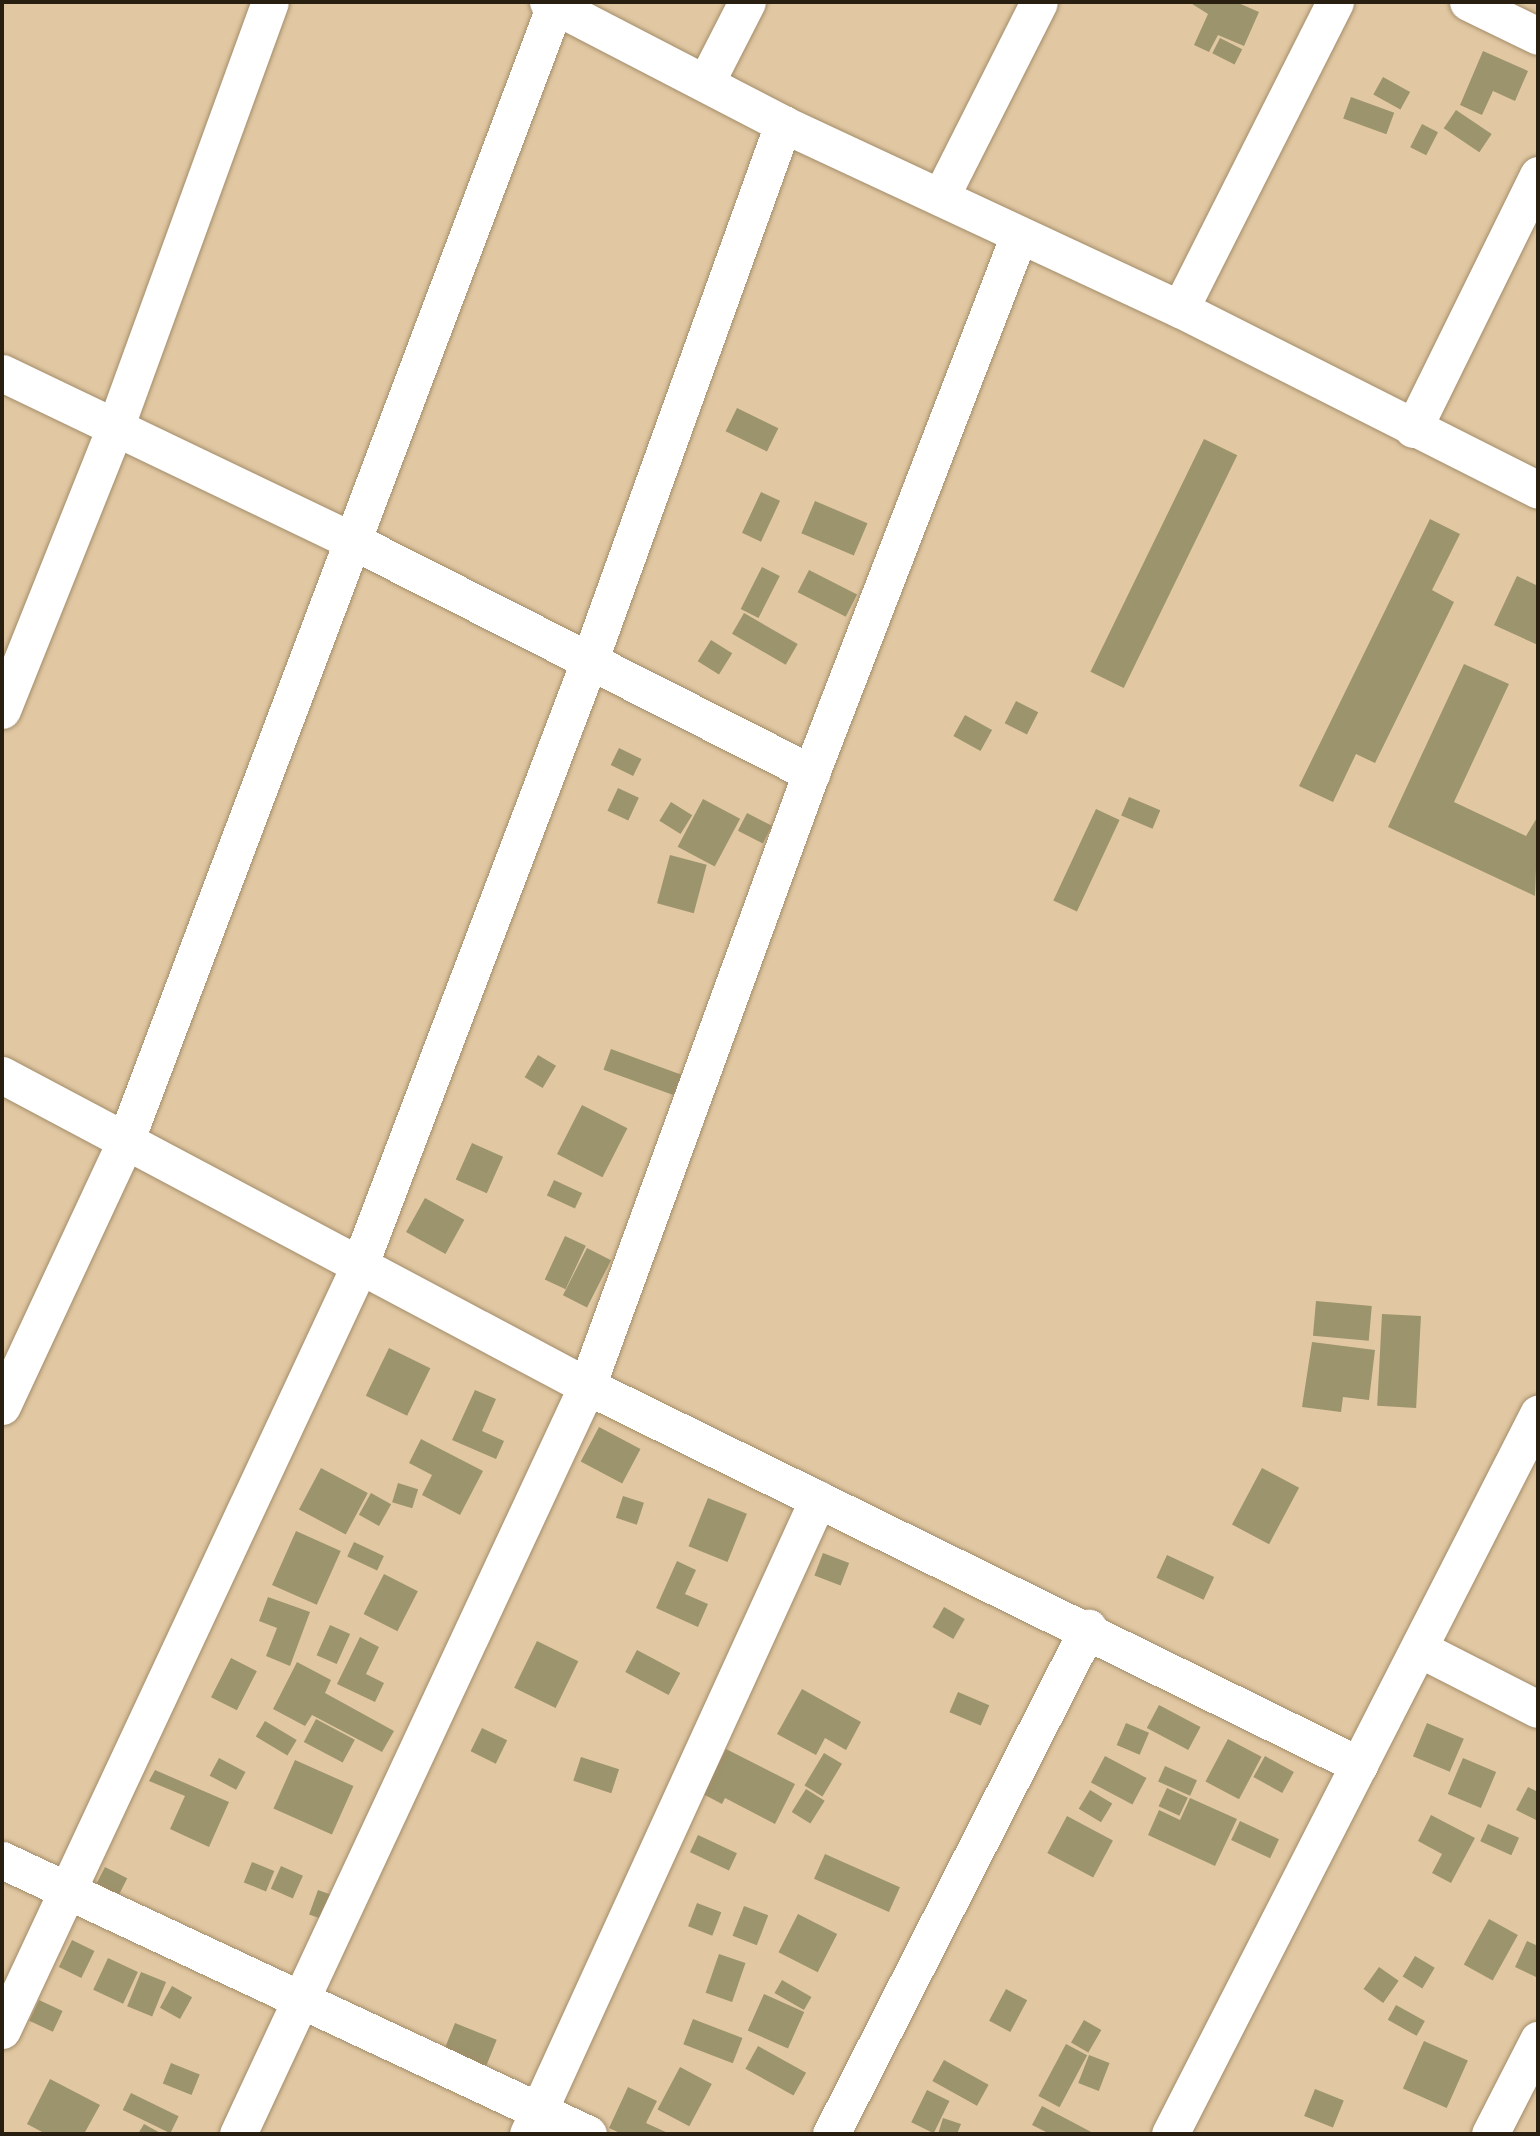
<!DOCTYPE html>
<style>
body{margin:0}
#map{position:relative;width:1540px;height:2136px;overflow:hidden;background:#e1c8a3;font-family:Manrope,sans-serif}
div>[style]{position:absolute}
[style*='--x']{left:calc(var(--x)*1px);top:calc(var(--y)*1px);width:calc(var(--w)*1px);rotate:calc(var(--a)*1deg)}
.building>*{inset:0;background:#9c946c;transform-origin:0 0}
.roads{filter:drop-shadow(0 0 2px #a38c69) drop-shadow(0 0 2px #a38c69)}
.street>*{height:37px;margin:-18.5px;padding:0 18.5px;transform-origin:18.5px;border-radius:18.5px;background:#fff}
span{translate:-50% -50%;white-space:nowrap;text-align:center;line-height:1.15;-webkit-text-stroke:6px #f8ebd8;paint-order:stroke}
.frame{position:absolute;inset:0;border:4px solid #281f11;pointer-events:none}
</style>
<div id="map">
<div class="building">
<i style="clip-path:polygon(1189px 2px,1236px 2px,1259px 12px,1244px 46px,1218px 35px,1209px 52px,1194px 45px,1208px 14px)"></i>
<i style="left:1220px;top:38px;width:25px;height:17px;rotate:27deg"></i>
<i style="clip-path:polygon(1483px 51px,1528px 71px,1515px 101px,1493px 91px,1482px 115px,1460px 105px)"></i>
<i style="left:1383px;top:77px;width:31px;height:20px;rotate:29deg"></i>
<i style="left:1351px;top:97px;width:46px;height:23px;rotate:20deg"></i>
<i style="left:1456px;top:110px;width:43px;height:22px;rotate:34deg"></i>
<i style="left:1422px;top:124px;width:18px;height:26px;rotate:27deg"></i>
<i style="left:737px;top:408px;width:46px;height:26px;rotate:26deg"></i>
<i style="left:1204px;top:439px;width:37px;height:259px;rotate:26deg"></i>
<i style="left:761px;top:492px;width:21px;height:45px;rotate:25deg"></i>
<i style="left:815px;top:501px;width:57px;height:35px;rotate:23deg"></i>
<i style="clip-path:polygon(1430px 519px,1460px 534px,1432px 590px,1454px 602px,1375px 763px,1356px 754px,1333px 802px,1299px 786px)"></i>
<i style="left:762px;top:567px;width:20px;height:47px;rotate:27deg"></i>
<i style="left:809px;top:570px;width:54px;height:25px;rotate:27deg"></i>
<i style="clip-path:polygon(1517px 576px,1538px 586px,1538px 645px,1494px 625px)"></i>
<i style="left:744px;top:613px;width:62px;height:24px;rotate:30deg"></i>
<i style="left:711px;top:640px;width:25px;height:25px;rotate:32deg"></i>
<i style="clip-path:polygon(1464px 664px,1509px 684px,1454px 802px,1526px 836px,1538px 816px,1535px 896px,1388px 827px)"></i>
<i style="left:1016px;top:701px;width:25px;height:25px;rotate:27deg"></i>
<i style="left:965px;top:715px;width:31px;height:24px;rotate:29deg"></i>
<i style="left:619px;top:748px;width:25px;height:19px;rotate:26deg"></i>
<i style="left:618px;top:788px;width:23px;height:25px;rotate:25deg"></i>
<i style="left:1129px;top:797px;width:34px;height:20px;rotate:23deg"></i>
<i style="left:703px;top:799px;width:42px;height:54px;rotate:28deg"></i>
<i style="left:671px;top:802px;width:25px;height:22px;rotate:32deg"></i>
<i style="left:1096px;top:809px;width:26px;height:101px;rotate:25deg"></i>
<i style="left:747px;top:813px;width:28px;height:20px;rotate:27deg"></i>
<i style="left:670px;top:855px;width:38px;height:50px;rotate:15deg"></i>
<i style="left:611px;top:1049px;width:75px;height:22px;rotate:20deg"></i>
<i style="left:538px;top:1055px;width:21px;height:26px;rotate:31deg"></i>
<i style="left:582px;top:1105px;width:51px;height:55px;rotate:27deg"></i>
<i style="left:472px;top:1143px;width:34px;height:40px;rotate:24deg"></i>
<i style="left:554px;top:1180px;width:31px;height:17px;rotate:25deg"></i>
<i style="left:425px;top:1198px;width:45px;height:39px;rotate:29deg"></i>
<i style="left:565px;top:1236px;width:23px;height:48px;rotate:25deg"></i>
<i style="left:587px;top:1248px;width:27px;height:53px;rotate:27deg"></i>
<i style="left:1316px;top:1301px;width:56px;height:35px;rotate:5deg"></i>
<i style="left:1382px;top:1314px;width:39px;height:92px;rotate:3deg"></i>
<i style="clip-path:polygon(1312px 1342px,1375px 1350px,1369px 1400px,1343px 1397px,1341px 1412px,1302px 1407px)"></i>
<i style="left:389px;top:1348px;width:46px;height:53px;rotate:26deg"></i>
<i style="clip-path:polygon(475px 1390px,496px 1399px,482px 1431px,504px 1441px,496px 1459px,452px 1440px)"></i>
<i style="left:599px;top:1427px;width:47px;height:39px;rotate:28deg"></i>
<i style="clip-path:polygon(421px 1439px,483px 1471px,460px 1515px,422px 1495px,432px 1475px,409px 1463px)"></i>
<i style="left:321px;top:1468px;width:53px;height:47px;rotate:28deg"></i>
<i style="left:1262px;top:1468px;width:42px;height:64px;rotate:28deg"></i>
<i style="left:398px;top:1483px;width:21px;height:20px;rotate:17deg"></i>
<i style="left:371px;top:1493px;width:23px;height:25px;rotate:29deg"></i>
<i style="left:623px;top:1496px;width:22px;height:23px;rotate:18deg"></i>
<i style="left:708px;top:1498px;width:42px;height:52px;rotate:22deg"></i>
<i style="left:296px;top:1531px;width:49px;height:59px;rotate:24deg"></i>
<i style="left:354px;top:1542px;width:33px;height:16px;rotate:25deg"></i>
<i style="left:823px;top:1553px;width:28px;height:24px;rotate:21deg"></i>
<i style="left:1167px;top:1555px;width:52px;height:25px;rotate:25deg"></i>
<i style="clip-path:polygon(677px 1561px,696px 1570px,685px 1594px,708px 1604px,698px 1627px,656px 1608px)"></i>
<i style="left:384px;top:1574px;width:38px;height:45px;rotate:27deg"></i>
<i style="clip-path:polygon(268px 1597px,310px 1612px,290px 1666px,266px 1656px,277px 1628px,259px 1621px)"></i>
<i style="left:944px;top:1607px;width:24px;height:23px;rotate:30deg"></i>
<i style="left:330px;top:1625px;width:22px;height:33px;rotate:24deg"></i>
<i style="clip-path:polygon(360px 1637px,379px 1647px,366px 1674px,384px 1683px,375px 1702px,337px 1684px)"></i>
<i style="left:537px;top:1641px;width:46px;height:52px;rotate:26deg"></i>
<i style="left:637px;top:1650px;width:49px;height:25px;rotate:28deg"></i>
<i style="left:231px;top:1658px;width:29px;height:44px;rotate:27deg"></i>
<i style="clip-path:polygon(297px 1662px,331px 1680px,325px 1693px,394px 1731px,382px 1752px,312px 1715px,305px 1726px,273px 1709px)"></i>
<i style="clip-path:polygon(802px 1689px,861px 1722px,846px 1750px,825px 1738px,816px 1755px,777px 1734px)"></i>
<i style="left:958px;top:1692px;width:34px;height:22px;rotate:23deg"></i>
<i style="left:1159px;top:1705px;width:47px;height:26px;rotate:28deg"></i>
<i style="left:316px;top:1719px;width:44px;height:26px;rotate:28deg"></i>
<i style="left:265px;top:1721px;width:37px;height:18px;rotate:31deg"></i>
<i style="left:1126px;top:1723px;width:25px;height:24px;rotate:23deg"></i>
<i style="left:1427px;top:1723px;width:40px;height:36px;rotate:23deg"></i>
<i style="left:482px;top:1728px;width:28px;height:26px;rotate:26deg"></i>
<i style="left:1228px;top:1739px;width:38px;height:48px;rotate:28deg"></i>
<i style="clip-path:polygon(726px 1749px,795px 1784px,775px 1824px,725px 1798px,722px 1804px,703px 1794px)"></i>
<i style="left:824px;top:1753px;width:21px;height:38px;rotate:31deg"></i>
<i style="left:1105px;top:1756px;width:47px;height:30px;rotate:28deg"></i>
<i style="left:1265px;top:1756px;width:33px;height:24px;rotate:29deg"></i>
<i style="left:581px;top:1757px;width:40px;height:25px;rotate:18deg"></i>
<i style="left:219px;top:1758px;width:30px;height:20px;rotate:28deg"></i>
<i style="left:1463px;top:1758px;width:36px;height:39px;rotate:23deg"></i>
<i style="left:295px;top:1760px;width:64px;height:53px;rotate:24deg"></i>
<i style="left:1165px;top:1766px;width:35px;height:17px;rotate:24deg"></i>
<i style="clip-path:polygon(155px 1770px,229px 1802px,209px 1847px,170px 1829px,185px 1796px,149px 1781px)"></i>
<i style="clip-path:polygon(1528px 1787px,1538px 1792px,1538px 1821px,1516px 1810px)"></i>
<i style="left:1167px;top:1788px;width:23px;height:20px;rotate:25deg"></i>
<i style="left:806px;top:1789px;width:22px;height:27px;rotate:32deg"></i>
<i style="left:1090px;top:1790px;width:26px;height:22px;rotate:31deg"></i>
<i style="clip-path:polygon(1190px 1798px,1237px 1819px,1215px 1866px,1148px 1835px,1159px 1810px,1180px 1820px)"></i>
<i style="clip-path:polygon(1431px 1815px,1475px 1838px,1451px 1883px,1432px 1873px,1442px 1854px,1418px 1841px)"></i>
<i style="left:1067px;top:1816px;width:52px;height:42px;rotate:28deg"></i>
<i style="left:1240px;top:1821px;width:43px;height:21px;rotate:25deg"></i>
<i style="left:1488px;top:1824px;width:34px;height:19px;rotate:24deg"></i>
<i style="left:698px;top:1835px;width:43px;height:19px;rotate:25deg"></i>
<i style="left:825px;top:1854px;width:82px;height:27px;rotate:24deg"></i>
<i style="left:252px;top:1862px;width:24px;height:22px;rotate:22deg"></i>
<i style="left:281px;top:1866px;width:24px;height:25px;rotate:24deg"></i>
<i style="left:105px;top:1867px;width:25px;height:27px;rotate:27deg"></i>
<i style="left:318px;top:1890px;width:23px;height:26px;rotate:20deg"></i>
<i style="left:697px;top:1903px;width:26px;height:25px;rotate:21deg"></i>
<i style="left:744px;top:1906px;width:26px;height:32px;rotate:21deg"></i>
<i style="left:798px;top:1914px;width:44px;height:43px;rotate:27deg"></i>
<i style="left:1489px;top:1919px;width:33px;height:52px;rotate:29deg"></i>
<i style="left:72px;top:1940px;width:25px;height:30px;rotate:26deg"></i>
<i style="clip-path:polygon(1527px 1941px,1538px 1946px,1538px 1978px,1515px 1967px)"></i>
<i style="left:719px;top:1954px;width:28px;height:41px;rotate:19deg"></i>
<i style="left:1415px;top:1956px;width:23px;height:24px;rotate:31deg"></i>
<i style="left:108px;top:1958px;width:33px;height:35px;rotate:25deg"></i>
<i style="left:1379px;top:1967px;width:24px;height:27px;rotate:35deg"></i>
<i style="left:141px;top:1972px;width:27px;height:37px;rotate:22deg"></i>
<i style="left:782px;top:1980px;width:34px;height:15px;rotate:30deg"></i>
<i style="left:172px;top:1986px;width:23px;height:25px;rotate:29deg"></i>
<i style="left:1006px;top:1989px;width:24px;height:36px;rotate:28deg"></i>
<i style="left:764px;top:1994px;width:44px;height:40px;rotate:24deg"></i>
<i style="left:39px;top:2000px;width:26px;height:23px;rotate:25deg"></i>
<i style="left:1396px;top:2005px;width:33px;height:17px;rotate:29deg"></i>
<i style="left:693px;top:2019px;width:53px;height:27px;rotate:21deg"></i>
<i style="left:1084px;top:2020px;width:20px;height:26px;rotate:30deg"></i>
<i style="left:455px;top:2023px;width:45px;height:30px;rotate:22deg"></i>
<i style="left:1424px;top:2041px;width:48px;height:52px;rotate:24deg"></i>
<i style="left:1066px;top:2044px;width:24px;height:59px;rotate:28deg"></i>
<i style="left:758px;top:2046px;width:55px;height:26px;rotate:29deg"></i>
<i style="left:1089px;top:2055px;width:22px;height:30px;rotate:21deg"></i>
<i style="left:944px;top:2060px;width:51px;height:24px;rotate:29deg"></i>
<i style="left:171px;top:2063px;width:31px;height:22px;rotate:22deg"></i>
<i style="left:680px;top:2067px;width:36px;height:48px;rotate:28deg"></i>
<i style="clip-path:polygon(50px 2079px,100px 2105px,84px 2134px,46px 2134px,27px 2124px)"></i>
<i style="clip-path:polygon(628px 2087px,657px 2101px,646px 2123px,670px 2134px,622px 2134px,609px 2128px)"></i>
<i style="left:1315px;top:2089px;width:31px;height:29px;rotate:22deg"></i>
<i style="left:927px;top:2090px;width:25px;height:36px;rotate:26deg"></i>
<i style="left:131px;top:2093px;width:53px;height:19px;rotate:26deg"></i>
<i style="clip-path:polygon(1042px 2106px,1095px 2134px,1050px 2134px,1032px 2125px)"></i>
<i style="clip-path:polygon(943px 2118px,961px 2124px,957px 2134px,938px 2134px)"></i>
<i style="clip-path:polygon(144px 2124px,162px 2134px,138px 2134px)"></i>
</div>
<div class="roads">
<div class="street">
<i style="--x:548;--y:2;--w:265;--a:27.4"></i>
<i style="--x:783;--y:124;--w:438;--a:25"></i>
<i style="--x:1180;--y:309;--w:401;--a:26.8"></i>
<i style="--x:1468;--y:2;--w:78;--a:25.9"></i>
<i style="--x:706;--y:82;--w:90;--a:-62.9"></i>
<i style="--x:941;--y:196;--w:217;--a:-63.2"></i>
<i style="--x:1180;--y:309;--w:344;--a:-63.2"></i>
<i style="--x:2;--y:373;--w:387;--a:25.6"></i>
<i style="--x:351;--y:540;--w:516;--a:26.86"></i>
<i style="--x:1413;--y:429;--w:283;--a:-63.8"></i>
<i style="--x:2;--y:710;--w:307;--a:-68.2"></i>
<i style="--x:116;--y:425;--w:450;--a:-70"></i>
<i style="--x:2;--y:1075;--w:663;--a:28"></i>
<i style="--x:587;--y:1386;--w:860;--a:26.15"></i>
<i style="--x:2;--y:1406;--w:291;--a:-65"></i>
<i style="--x:125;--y:1142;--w:1216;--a:-69.28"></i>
<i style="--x:1420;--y:1649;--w:132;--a:27"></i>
<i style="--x:2;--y:1860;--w:647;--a:25.06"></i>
<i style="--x:2;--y:2030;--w:840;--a:-64.93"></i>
<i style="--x:358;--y:1269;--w:653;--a:-69.18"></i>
<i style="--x:590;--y:659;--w:569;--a:-70.16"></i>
<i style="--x:238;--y:2134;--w:825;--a:-64.99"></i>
<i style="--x:587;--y:1386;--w:653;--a:-69.93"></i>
<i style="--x:811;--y:773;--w:577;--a:-68.86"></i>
<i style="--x:528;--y:2134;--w:698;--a:-65.45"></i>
<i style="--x:831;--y:2134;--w:568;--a:-63.07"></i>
<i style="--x:1170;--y:2134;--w:809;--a:-62.93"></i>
<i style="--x:1490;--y:2134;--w:106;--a:-62.9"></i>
</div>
</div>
<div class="frame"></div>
</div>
